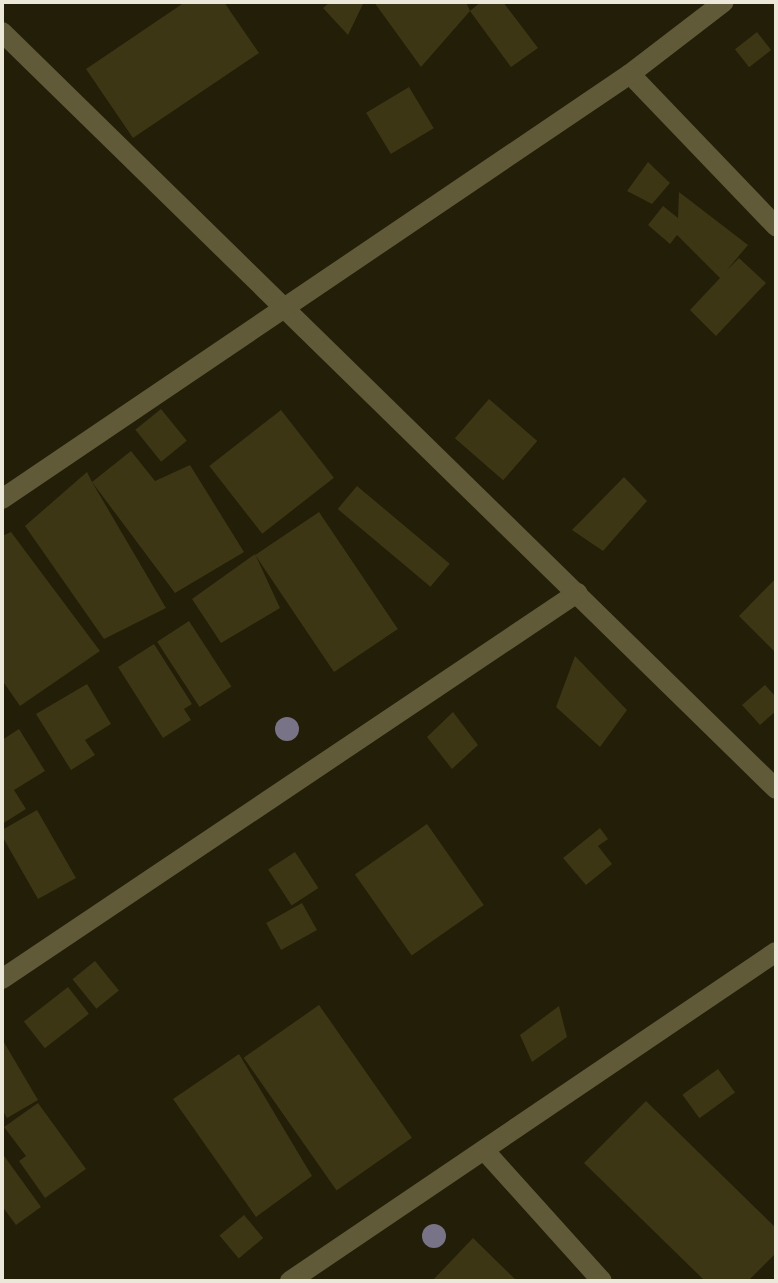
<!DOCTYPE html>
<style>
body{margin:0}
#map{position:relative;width:778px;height:1283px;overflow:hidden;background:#221e07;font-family:"Archivo Narrow",sans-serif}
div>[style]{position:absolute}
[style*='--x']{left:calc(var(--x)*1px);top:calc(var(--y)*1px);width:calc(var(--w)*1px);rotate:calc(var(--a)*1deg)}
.building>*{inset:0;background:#3d3614;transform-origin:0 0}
.street>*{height:20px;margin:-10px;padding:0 10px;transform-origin:10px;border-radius:10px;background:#605a38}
.trees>*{width:24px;height:24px;margin:-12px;border-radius:50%;background:#797388}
span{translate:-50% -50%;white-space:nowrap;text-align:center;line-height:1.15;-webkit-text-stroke:7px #221e07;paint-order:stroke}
.frame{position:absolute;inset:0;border:4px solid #ebe8da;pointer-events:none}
</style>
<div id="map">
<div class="building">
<i style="clip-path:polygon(185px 2px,224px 2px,259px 53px,133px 138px,86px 69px)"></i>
<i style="clip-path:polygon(330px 2px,364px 2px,348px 35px,323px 8px)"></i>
<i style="clip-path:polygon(374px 2px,466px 2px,470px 11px,481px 2px,503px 2px,538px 48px,511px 67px,470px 11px,421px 67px)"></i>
<i style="left:757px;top:32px;width:23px;height:28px;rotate:52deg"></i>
<i style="left:409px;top:87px;width:48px;height:50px;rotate:59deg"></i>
<i style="clip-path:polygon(648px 162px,670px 183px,652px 204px,627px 191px)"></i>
<i style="clip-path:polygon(679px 192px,748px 245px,727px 270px,739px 258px,766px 283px,716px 336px,690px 310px,720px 278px,677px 235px,670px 244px,648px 225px,663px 206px,678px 218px)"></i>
<i style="left:489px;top:399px;width:64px;height:52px;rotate:41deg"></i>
<i style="left:161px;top:409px;width:41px;height:33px;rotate:51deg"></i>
<i style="left:281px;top:410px;width:86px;height:91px;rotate:52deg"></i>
<i style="clip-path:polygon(131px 451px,155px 481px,190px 465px,244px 552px,175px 593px,92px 482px,166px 608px,104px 639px,25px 526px,87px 472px,92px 482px)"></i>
<i style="clip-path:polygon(624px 477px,647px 501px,603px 551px,572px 530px)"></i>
<i style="left:357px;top:486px;width:121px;height:30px;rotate:40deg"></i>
<i style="left:319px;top:512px;width:141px;height:77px;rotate:56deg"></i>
<i style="clip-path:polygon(11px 532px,100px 651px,20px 706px,2px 680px,2px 536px)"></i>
<i style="clip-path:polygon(255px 554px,280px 608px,221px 643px,192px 599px)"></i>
<i style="clip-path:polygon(776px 578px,776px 653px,739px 616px)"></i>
<i style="left:189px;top:621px;width:78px;height:38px;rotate:57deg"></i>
<i style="clip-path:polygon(154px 644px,192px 704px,184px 709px,191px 720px,163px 738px,118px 667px)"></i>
<i style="clip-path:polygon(575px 656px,627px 710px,600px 747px,556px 707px)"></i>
<i style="clip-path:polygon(87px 684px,111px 724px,85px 740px,95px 755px,71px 770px,36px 714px)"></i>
<i style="clip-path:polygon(765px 685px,776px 697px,776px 711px,760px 725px,742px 705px)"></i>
<i style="clip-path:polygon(453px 712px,478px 745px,452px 769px,427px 737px)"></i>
<i style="clip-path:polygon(19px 729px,45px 771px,14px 790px,26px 809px,2px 824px,2px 740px)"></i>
<i style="clip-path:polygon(37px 810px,76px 878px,38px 899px,2px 836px,2px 830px)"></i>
<i style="left:427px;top:824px;width:99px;height:88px;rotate:55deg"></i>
<i style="clip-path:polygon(600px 828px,608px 839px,598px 846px,612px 864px,586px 885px,563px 858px)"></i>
<i style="left:295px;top:852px;width:43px;height:32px;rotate:57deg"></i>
<i style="left:302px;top:903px;width:31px;height:41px;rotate:61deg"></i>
<i style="left:95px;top:961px;width:38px;height:29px;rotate:51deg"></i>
<i style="left:68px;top:987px;width:34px;height:56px;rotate:52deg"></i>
<i style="left:319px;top:1005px;width:162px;height:92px;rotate:55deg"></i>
<i style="clip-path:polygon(559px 1006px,567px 1037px,532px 1062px,520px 1035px)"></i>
<i style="clip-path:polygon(2px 1039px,38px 1100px,7px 1118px,2px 1109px)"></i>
<i style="clip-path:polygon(239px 1054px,312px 1176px,256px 1217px,173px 1099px)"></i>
<i style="left:718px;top:1069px;width:29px;height:44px;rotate:54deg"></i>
<i style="clip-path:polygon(646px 1101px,776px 1228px,776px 1253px,748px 1281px,705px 1281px,584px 1163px)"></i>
<i style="clip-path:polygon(38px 1103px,86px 1169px,45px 1198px,19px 1161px,26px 1156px,4px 1127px)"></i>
<i style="clip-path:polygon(2px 1153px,41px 1207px,16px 1225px,2px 1206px)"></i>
<i style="left:244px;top:1215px;width:30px;height:32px;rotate:50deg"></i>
<i style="clip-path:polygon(473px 1238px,517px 1281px,432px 1281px)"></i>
</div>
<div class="street">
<i style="--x:2;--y:32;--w:1083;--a:44.36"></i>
<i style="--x:630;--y:74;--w:211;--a:46.2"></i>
<i style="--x:2;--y:499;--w:758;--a:-34.09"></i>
<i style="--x:630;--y:74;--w:118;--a:-37.5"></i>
<i style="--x:2;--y:979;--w:693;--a:-33.87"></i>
<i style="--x:484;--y:1150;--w:176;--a:48"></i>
<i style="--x:290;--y:1281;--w:587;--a:-34.1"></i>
</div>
<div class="trees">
<i style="left:287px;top:729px"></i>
<i style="left:434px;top:1236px"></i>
</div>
<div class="frame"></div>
</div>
